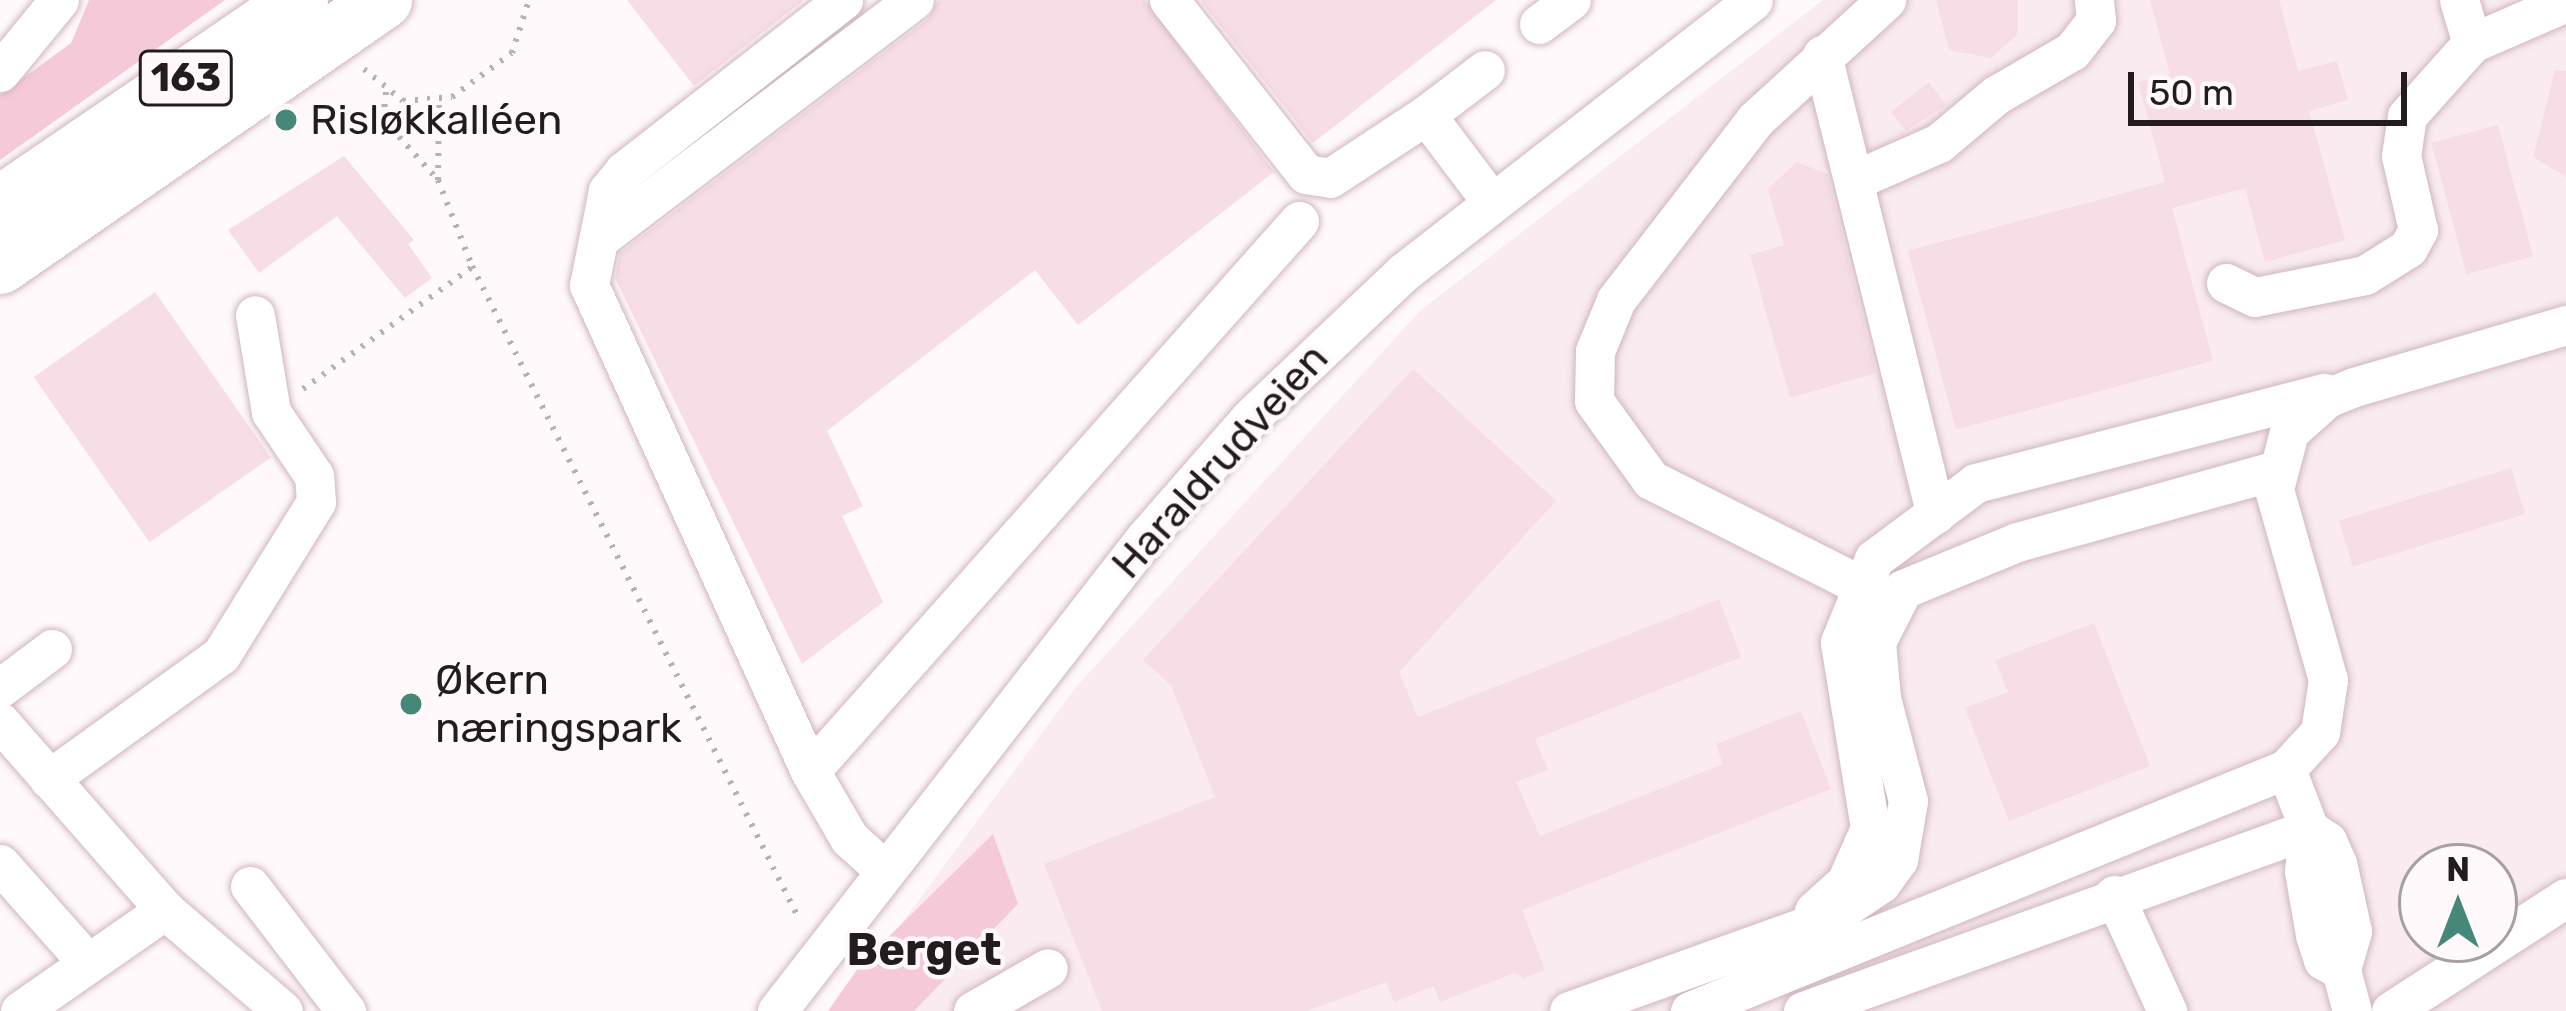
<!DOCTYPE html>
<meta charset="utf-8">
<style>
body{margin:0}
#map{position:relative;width:2566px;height:1011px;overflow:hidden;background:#fff9fb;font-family:Rubik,sans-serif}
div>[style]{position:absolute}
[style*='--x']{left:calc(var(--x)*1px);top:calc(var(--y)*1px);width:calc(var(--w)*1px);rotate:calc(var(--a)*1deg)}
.built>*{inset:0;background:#f9ebef}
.green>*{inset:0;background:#f6c9d8}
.building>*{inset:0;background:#f7dde5;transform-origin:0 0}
.path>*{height:6px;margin-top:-3px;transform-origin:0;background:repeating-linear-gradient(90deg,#b8b1b3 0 3px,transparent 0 12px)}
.roads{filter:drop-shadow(0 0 3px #d0b7bf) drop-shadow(0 0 3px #d0b7bf)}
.minor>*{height:39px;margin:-19.5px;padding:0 19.5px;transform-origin:19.5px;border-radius:19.5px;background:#fff}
.highway>*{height:57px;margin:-28.5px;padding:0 28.5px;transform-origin:28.5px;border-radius:28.5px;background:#fff}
.dots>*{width:33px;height:33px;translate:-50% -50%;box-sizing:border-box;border:6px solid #fff9fb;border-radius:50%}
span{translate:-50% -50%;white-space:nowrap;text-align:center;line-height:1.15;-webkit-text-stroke:9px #fff9fb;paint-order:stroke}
.shield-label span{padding:3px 9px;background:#fff9fb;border:3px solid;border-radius:9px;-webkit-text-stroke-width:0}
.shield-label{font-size:39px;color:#241b1e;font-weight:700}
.poi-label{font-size:42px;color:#241b1e}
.left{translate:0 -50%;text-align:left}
.street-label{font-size:42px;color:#241b1e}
.neighbourhood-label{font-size:45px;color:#241b1e;font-weight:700}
.north{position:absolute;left:2398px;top:843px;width:120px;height:120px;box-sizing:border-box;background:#fff9fb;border:3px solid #a7a0a3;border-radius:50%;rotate:0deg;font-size:33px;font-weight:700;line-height:48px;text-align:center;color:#241b1e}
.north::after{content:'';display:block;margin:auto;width:42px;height:54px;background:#458778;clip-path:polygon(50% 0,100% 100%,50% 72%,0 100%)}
.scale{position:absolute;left:2128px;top:72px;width:279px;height:54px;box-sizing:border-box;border:6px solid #241b1e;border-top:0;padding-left:15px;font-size:36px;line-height:42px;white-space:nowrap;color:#241b1e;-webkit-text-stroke:9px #fff9fb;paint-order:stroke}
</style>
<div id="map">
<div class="built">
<i style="clip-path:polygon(evenodd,1823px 0,2566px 0,2566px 1011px,837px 1011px,1076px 687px,1421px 310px,1823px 0,2422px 867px,2494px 867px,2494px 939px,2422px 939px,2422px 867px)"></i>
</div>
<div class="green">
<i style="clip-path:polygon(89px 0,225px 0,0 160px,0 95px,71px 43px)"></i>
<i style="clip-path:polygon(993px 834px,1018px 904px,914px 1011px,828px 1011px,861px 964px)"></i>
</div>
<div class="building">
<i style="clip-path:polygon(627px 0,804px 0,694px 86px)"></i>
<i style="clip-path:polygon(938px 0,1145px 0,1274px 172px,1078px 325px,1035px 270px,827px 431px,863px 506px,842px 516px,883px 602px,802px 664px,615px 278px,620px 253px,928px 19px)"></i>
<i style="clip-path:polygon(1200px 0,1496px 0,1313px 143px)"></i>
<i style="clip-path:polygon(1936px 0,2018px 0,2018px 34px,1991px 58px,1949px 50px)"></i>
<i style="clip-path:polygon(2150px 0,2279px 0,2298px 71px,2337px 61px,2348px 100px,2309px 111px,2345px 240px,2265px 262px,2245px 188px,2172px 208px,2138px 82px,2170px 74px)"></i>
<i style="clip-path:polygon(2555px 70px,2566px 71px,2566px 177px,2533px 157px)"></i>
<i style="clip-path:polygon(1929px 82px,1946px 105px,1906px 131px,1891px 112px)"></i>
<i style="left:2498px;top:125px;width:136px;height:69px;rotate:75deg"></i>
<i style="clip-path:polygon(344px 156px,414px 240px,408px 244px,432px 278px,405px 298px,337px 216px,259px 273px,228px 230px)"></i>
<i style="clip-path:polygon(1797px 162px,1827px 174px,1876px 373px,1790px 398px,1750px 255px,1784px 245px,1768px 189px)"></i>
<i style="left:2165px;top:182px;width:185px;height:266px;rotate:75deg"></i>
<i style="left:155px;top:292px;width:202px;height:148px;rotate:55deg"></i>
<i style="clip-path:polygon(1413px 369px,1556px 501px,1399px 672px,1418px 717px,1719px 599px,1741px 657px,1535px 739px,1548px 770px,1516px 782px,1540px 836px,1723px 764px,1716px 744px,1801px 711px,1831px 789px,1522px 910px,1545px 970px,1524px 978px,1514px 973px,1440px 1002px,1434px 986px,1394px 1002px,1386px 982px,1307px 1011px,1102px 1011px,1044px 864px,1215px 797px,1171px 685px,1143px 660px)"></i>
<i style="left:2511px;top:468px;width:48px;height:180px;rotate:73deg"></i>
<i style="clip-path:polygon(2094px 623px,2150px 766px,2009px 821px,1965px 708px,2008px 692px,1995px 660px)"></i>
</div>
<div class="path">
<i style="--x:364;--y:69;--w:50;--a:39.4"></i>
<i style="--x:403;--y:101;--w:49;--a:-4.7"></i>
<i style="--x:452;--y:97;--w:74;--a:-36.3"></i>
<i style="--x:512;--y:53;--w:56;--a:-72.2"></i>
<i style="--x:386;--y:92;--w:27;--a:96"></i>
<i style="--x:383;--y:119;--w:82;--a:48"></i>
<i style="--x:438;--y:180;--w:92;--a:68.4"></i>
<i style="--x:472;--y:266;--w:730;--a:63.4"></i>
<i style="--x:438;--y:180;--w:78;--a:-89.3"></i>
<i style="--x:303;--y:389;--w:208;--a:-35.8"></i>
</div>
<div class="roads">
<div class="minor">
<i style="--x:843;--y:0;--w:278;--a:142"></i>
<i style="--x:624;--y:171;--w:26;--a:129"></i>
<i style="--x:608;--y:191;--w:96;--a:101.4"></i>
<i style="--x:589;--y:285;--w:534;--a:65.55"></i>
<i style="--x:810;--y:771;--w:78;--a:59.8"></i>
<i style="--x:849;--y:838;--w:47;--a:42.4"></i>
<i style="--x:1169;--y:0;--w:221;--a:51.8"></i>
<i style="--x:1306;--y:174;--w:24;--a:9"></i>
<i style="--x:1330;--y:178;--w:115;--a:-33.3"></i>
<i style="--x:1426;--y:115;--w:108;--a:52.9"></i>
<i style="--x:2459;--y:0;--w:45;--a:73.2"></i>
<i style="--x:1539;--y:24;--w:40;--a:-37"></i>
<i style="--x:1822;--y:55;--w:473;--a:76.1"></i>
<i style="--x:0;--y:72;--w:93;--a:-50.7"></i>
<i style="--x:1426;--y:115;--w:74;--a:-37.3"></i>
<i style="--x:1855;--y:180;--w:92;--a:-23.8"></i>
<i style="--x:1939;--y:143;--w:75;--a:-40.1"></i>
<i style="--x:1996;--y:95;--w:88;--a:-30.1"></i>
<i style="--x:2072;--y:51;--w:39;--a:-52"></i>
<i style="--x:2096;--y:20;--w:20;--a:-96"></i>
<i style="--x:600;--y:238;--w:394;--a:-37.2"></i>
<i style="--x:2226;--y:283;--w:32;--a:26"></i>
<i style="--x:2255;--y:297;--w:112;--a:-11.3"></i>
<i style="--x:2365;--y:275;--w:51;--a:-32.1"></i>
<i style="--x:2408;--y:248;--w:21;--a:-61"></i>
<i style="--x:2418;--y:230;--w:76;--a:-102.9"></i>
<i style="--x:2401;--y:156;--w:40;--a:-81.5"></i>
<i style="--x:2407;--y:116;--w:98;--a:-48.3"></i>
<i style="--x:2472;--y:43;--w:103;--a:-23.6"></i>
<i style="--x:1858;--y:584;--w:232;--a:-153.3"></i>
<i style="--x:1651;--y:480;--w:97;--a:-125.8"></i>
<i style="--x:1594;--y:401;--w:50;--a:-88.9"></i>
<i style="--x:1595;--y:351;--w:55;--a:-67.6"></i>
<i style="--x:1616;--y:300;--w:227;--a:-52.3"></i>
<i style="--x:1755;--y:120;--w:178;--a:-42.5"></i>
<i style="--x:0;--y:688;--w:65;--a:-36.9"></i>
<i style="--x:0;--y:722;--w:250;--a:48.7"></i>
<i style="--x:165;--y:910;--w:155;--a:40.6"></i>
<i style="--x:2286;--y:769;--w:64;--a:69"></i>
<i style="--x:2309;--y:829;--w:42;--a:96.8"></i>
<i style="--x:2304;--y:871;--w:65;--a:80.2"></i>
<i style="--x:2315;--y:935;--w:26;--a:72"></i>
<i style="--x:2323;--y:960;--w:21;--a:29"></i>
<i style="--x:2341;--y:970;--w:42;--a:75"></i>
<i style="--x:810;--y:771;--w:736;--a:-48.36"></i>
<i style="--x:49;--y:779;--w:212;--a:-35.8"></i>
<i style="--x:221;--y:655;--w:180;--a:-58.2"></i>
<i style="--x:316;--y:502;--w:26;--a:-94"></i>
<i style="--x:314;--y:476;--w:77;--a:-123.9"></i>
<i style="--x:271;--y:412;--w:98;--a:-99.4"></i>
<i style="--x:0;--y:864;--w:131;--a:48.4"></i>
<i style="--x:250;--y:886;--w:158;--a:52.5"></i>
<i style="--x:2114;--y:895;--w:128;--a:65.4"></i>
<i style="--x:1814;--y:911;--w:43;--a:-42.2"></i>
<i style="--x:1846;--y:882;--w:59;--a:-66"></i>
<i style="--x:1870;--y:828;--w:188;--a:-99.2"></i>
<i style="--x:1840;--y:642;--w:90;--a:-67.7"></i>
<i style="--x:1874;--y:559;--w:127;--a:-36.7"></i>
<i style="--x:1976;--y:483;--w:360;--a:-14.5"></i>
<i style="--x:20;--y:1011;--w:177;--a:-34.9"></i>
<i style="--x:777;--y:1011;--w:601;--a:-52.1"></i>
<i style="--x:1146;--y:537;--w:158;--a:-48.8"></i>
<i style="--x:1250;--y:418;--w:212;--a:-43.5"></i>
<i style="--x:1404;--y:272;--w:442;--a:-37.9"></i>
<i style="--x:973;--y:1011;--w:86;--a:-29.8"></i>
<i style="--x:1569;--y:1011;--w:276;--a:-19.7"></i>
<i style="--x:1829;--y:918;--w:63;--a:-33.9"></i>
<i style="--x:1881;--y:883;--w:29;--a:-54"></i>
<i style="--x:1898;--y:860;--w:60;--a:-80.4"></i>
<i style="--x:1908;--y:801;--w:106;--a:-104.7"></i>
<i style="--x:1881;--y:698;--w:56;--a:-95.1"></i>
<i style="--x:1876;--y:642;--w:59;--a:-63"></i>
<i style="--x:1903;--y:589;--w:123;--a:-22.4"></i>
<i style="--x:2017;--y:542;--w:266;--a:-15.5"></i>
<i style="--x:1690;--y:1011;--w:643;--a:-22.1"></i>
<i style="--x:2286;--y:769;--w:50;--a:-47.4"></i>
<i style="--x:2320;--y:732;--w:53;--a:-81.3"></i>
<i style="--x:2328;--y:680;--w:198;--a:-105.8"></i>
<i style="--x:2274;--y:489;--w:59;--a:-75.3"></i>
<i style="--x:2289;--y:432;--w:51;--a:-41.8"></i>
<i style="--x:2327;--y:398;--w:29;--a:-22"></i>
<i style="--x:2354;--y:387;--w:221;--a:-16.3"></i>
<i style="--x:1803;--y:1011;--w:538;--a:-19.78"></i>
<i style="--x:2309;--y:829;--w:22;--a:34"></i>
<i style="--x:2327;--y:841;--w:24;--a:66"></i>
<i style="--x:2337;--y:863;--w:70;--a:77.6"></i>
<i style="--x:2352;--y:931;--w:41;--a:105.8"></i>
<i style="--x:2391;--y:1011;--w:208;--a:-32.9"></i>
</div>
<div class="highway">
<i style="--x:0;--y:204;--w:362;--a:-34.3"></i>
<i style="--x:0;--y:265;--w:466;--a:-34.7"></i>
</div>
</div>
<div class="dots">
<i style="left:286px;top:120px;background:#458778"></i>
<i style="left:411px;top:704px;background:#458778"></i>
</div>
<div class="shield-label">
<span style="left:186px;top:78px">163</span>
</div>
<div class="poi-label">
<span class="left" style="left:310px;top:120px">Risløkkalléen</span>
<span class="left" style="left:435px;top:704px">Økern<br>næringspark</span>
</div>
<div class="street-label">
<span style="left:1220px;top:461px;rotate:-48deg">Haraldrudveien</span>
</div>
<div class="neighbourhood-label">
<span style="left:924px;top:950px">Berget</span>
</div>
<div class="north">N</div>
<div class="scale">50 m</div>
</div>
